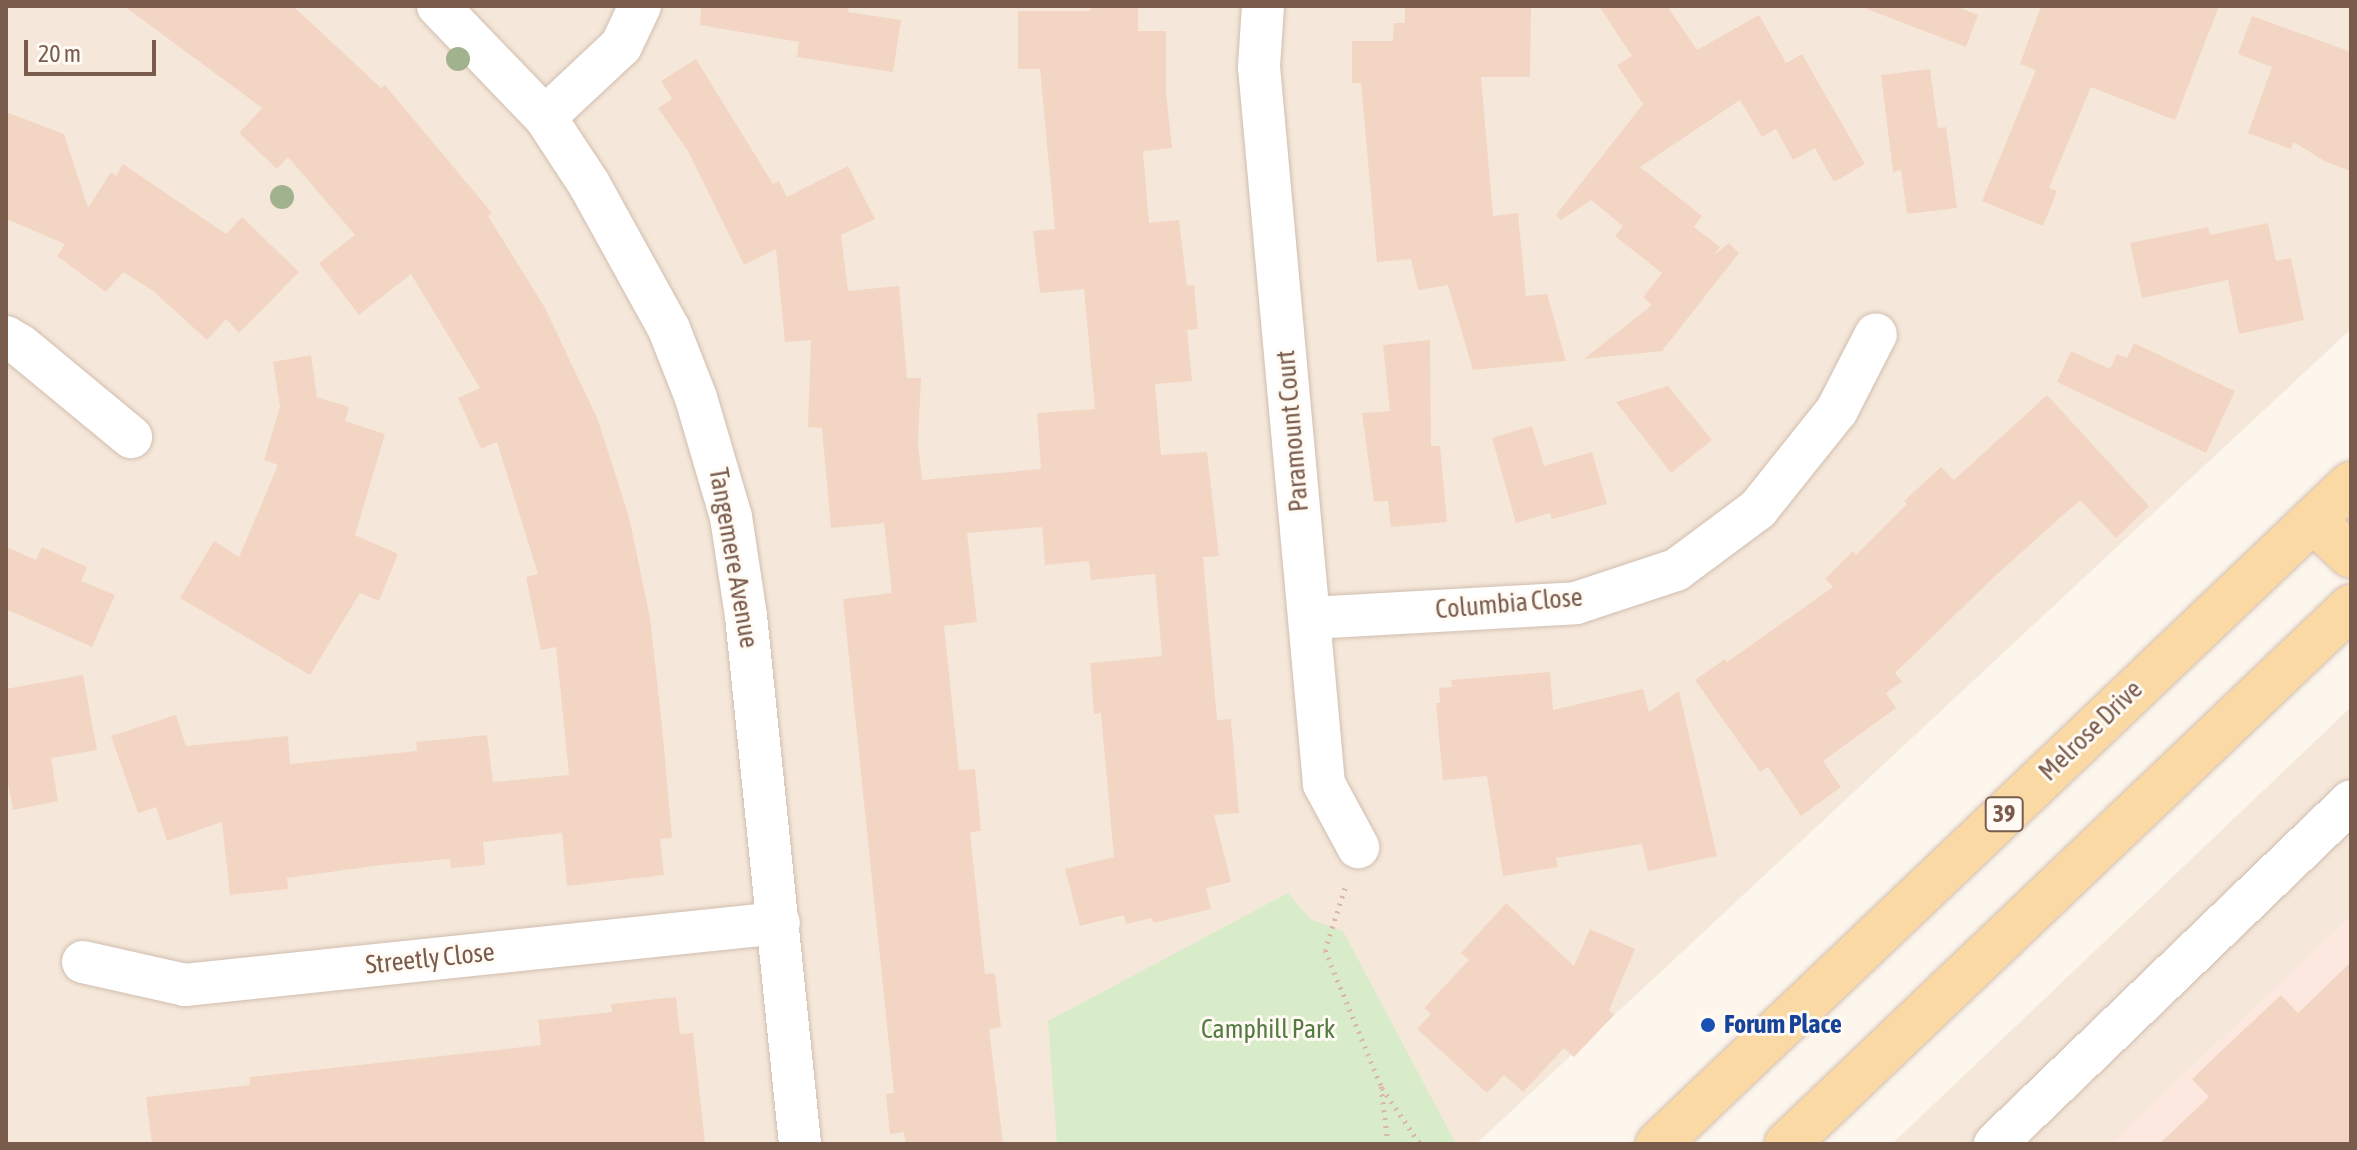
<!DOCTYPE html>
<style>
body{margin:0}
#map{position:relative;width:2357px;height:1150px;overflow:hidden;background:#fdf6ec;font-family:"Asap Condensed",sans-serif}
div>[style]{position:absolute}
[style*='--x']{left:calc(var(--x)*1px);top:calc(var(--y)*1px);width:calc(var(--w)*1px);rotate:calc(var(--a)*1deg)}
.residential>*{inset:0;background:#f5e8da}
.commercial>*{inset:0;background:#fde8e0}
.green>*{inset:0;background:#d8ecc9}
.building>*{inset:0;background:#f3d5c3}
.path>*{height:5px;margin-top:-2.5px;transform-origin:0;background:repeating-linear-gradient(90deg,#d9b8a5 0 2px,transparent 0 8px)}
.roads{filter:drop-shadow(0 0 2px #d1beb0) drop-shadow(0 0 2px #d1beb0)}
.minor>*{height:42px;margin:-21px;padding:0 21px;transform-origin:21px;border-radius:21px;background:#fff}
.primary>*{height:44px;margin:-22px;padding:0 22px;transform-origin:22px;border-radius:22px;background:#fbd9a5}
.trees>*{width:24px;height:24px;margin:-12px;border-radius:50%;background:#a0b28e}
.dots>*{width:22px;height:22px;translate:-50% -50%;box-sizing:border-box;border:4px solid #fffaf3;border-radius:50%}
span{translate:-50% -50%;white-space:nowrap;text-align:center;line-height:1.15;-webkit-text-stroke:6px #fffaf3;paint-order:stroke}
.shield-label span{padding:2px 6px;background:#fffaf3;border:2px solid;border-radius:6px;-webkit-text-stroke-width:0}
.shield-label{font-size:24px;color:#7a5c4d;font-weight:700}
.street-label{font-size:26px;color:#7a5c4d}
.transit-label{font-size:26px;color:#164399;font-weight:700}
.left{translate:0 -50%;text-align:left}
.park-label{font-size:26px;color:#537a41}
.frame{position:absolute;inset:0;border:8px solid #7a5c4d;pointer-events:none}
.scale{position:absolute;left:24px;top:40px;width:132px;height:36px;box-sizing:border-box;border:4px solid #7a5c4d;border-top:0;padding-left:10px;font-size:24px;line-height:28px;white-space:nowrap;color:#7a5c4d;-webkit-text-stroke:6px #fffaf3;paint-order:stroke}
</style>
<div id="map">
<div class="residential">
<i style="clip-path:polygon(6px 6px,2351px 6px,2351px 329px,1476px 1144px,6px 1144px)"></i>
<i style="clip-path:polygon(2351px 707px,2351px 1144px,1892px 1144px)"></i>
</div>
<div class="commercial">
<i style="clip-path:polygon(2351px 916px,2351px 1144px,2110px 1144px)"></i>
</div>
<div class="green">
<i style="clip-path:polygon(1288px 893px,1310px 919px,1343px 931px,1456px 1144px,1057px 1144px,1048px 1021px)"></i>
</div>
<div class="building">
<i style="clip-path:polygon(124px 6px,293px 6px,381px 88px,385px 85px,492px 213px,488px 216px,545px 308px,598px 420px,629px 517px,650px 618px,662px 726px,672px 838px,660px 839px,664px 875px,567px 886px,562px 833px,483px 842px,485px 865px,451px 868px,450px 859px,381px 865px,287px 878px,288px 889px,230px 895px,222px 822px,167px 841px,156px 807px,138px 813px,111px 736px,176px 715px,186px 746px,288px 736px,290px 764px,417px 751px,416px 742px,487px 735px,493px 782px,569px 775px,556px 647px,541px 650px,526px 577px,538px 574px,497px 442px,481px 449px,458px 398px,480px 388px,411px 274px,359px 315px,319px 263px,355px 235px,288px 157px,277px 169px,239px 133px,262px 108px)"></i>
<i style="clip-path:polygon(701px 6px,849px 6px,848px 12px,901px 20px,893px 72px,797px 57px,799px 42px,700px 25px)"></i>
<i style="clip-path:polygon(1091px 6px,1138px 6px,1138px 31px,1166px 31px,1166px 93px,1172px 148px,1143px 151px,1149px 223px,1179px 220px,1187px 286px,1194px 285px,1198px 329px,1187px 330px,1192px 381px,1155px 384px,1161px 455px,1207px 452px,1219px 556px,1203px 557px,1217px 720px,1231px 719px,1239px 813px,1214px 815px,1231px 882px,1206px 888px,1211px 909px,1153px 923px,1152px 918px,1126px 924px,1124px 915px,1080px 926px,1065px 869px,1114px 857px,1101px 713px,1094px 714px,1090px 663px,1162px 656px,1155px 574px,1091px 580px,1089px 561px,1045px 565px,1042px 527px,967px 533px,977px 622px,944px 626px,959px 770px,975px 769px,981px 831px,970px 832px,985px 974px,995px 973px,1001px 1027px,989px 1029px,1003px 1144px,906px 1144px,904px 1132px,890px 1134px,886px 1094px,894px 1093px,843px 599px,892px 593px,884px 523px,831px 528px,822px 428px,808px 427px,811px 340px,785px 342px,776px 249px,744px 265px,688px 151px,658px 108px,672px 99px,661px 81px,696px 59px,773px 184px,779px 181px,787px 197px,848px 166px,875px 219px,841px 235px,848px 291px,899px 286px,907px 378px,921px 378px,918px 443px,922px 480px,1041px 469px,1037px 413px,1095px 409px,1084px 289px,1040px 293px,1033px 231px,1055px 229px,1040px 69px,1018px 69px,1018px 11px,1090px 11px)"></i>
<i style="clip-path:polygon(1405px 6px,1531px 7px,1530px 77px,1481px 77px,1493px 216px,1518px 213px,1526px 296px,1547px 294px,1566px 361px,1473px 370px,1448px 285px,1418px 290px,1411px 259px,1377px 262px,1361px 83px,1352px 83px,1352px 41px,1393px 41px,1394px 23px,1405px 23px)"></i>
<i style="clip-path:polygon(1599px 6px,1667px 6px,1697px 50px,1759px 15px,1786px 63px,1802px 54px,1865px 164px,1834px 182px,1815px 148px,1793px 160px,1776px 129px,1762px 137px,1740px 100px,1640px 167px,1702px 216px,1694px 227px,1720px 247px,1714px 255px,1729px 243px,1739px 253px,1662px 351px,1584px 359px,1652px 305px,1643px 297px,1662px 273px,1615px 236px,1623px 226px,1591px 200px,1561px 220px,1556px 215px,1643px 104px,1617px 65px,1632px 56px)"></i>
<i style="clip-path:polygon(1868px 6px,1955px 6px,1978px 15px,1966px 47px,1867px 9px)"></i>
<i style="clip-path:polygon(2041px 6px,2219px 6px,2175px 120px,2091px 87px,2049px 188px,2057px 191px,2043px 226px,1982px 201px,2036px 70px,2020px 64px)"></i>
<i style="clip-path:polygon(2252px 16px,2351px 52px,2351px 171px,2326px 162px,2294px 142px,2291px 149px,2248px 133px,2272px 67px,2238px 54px)"></i>
<i style="clip-path:polygon(1930px 69px,1938px 128px,1946px 127px,1957px 208px,1907px 214px,1901px 170px,1893px 172px,1881px 75px)"></i>
<i style="clip-path:polygon(6px 112px,64px 134px,88px 208px,111px 172px,116px 176px,123px 164px,226px 234px,242px 217px,299px 272px,239px 333px,226px 319px,207px 340px,153px 291px,123px 272px,106px 292px,57px 256px,65px 244px,6px 219px)"></i>
<i style="clip-path:polygon(2268px 223px,2276px 261px,2291px 258px,2304px 320px,2239px 334px,2228px 280px,2142px 298px,2130px 243px,2208px 227px,2210px 235px)"></i>
<i style="clip-path:polygon(1430px 340px,1431px 446px,1440px 446px,1447px 522px,1391px 527px,1388px 501px,1374px 502px,1362px 413px,1390px 411px,1383px 345px)"></i>
<i style="clip-path:polygon(2134px 343px,2235px 391px,2206px 453px,2057px 382px,2071px 351px,2110px 369px,2117px 354px,2127px 358px)"></i>
<i style="clip-path:polygon(311px 355px,317px 397px,349px 407px,345px 421px,385px 434px,355px 535px,398px 554px,379px 601px,360px 593px,310px 675px,180px 598px,214px 541px,239px 557px,278px 465px,264px 460px,280px 407px,273px 362px)"></i>
<i style="clip-path:polygon(1668px 386px,1712px 440px,1671px 473px,1616px 402px)"></i>
<i style="clip-path:polygon(2047px 395px,2149px 506px,2116px 538px,2080px 500px,1995px 576px,1895px 673px,1902px 682px,1886px 693px,1896px 708px,1823px 761px,1841px 787px,1801px 816px,1768px 767px,1760px 772px,1695px 680px,1725px 659px,1727px 662px,1833px 587px,1825px 579px,1853px 551px,1856px 555px,1907px 504px,1904px 501px,1941px 467px,1954px 480px)"></i>
<i style="clip-path:polygon(1532px 426px,1544px 466px,1592px 452px,1607px 504px,1552px 519px,1550px 513px,1516px 523px,1492px 438px)"></i>
<i style="clip-path:polygon(6px 547px,36px 560px,42px 547px,87px 567px,81px 581px,115px 595px,92px 647px,6px 609px)"></i>
<i style="clip-path:polygon(1550px 672px,1553px 710px,1643px 689px,1649px 712px,1679px 691px,1717px 856px,1648px 871px,1642px 844px,1556px 858px,1558px 867px,1503px 876px,1487px 776px,1443px 780px,1436px 703px,1440px 703px,1439px 688px,1452px 687px,1451px 680px)"></i>
<i style="clip-path:polygon(83px 675px,97px 750px,51px 758px,58px 801px,13px 810px,6px 773px,6px 689px)"></i>
<i style="clip-path:polygon(1506px 903px,1574px 966px,1590px 929px,1635px 949px,1609px 1010px,1614px 1015px,1574px 1057px,1564px 1048px,1523px 1092px,1504px 1075px,1487px 1093px,1417px 1029px,1431px 1014px,1424px 1008px,1469px 960px,1461px 953px)"></i>
<i style="clip-path:polygon(2351px 962px,2351px 1144px,2159px 1144px,2209px 1097px,2192px 1079px,2221px 1051px,2281px 995px,2298px 1013px)"></i>
<i style="clip-path:polygon(676px 997px,680px 1034px,693px 1033px,705px 1144px,152px 1144px,146px 1097px,250px 1085px,250px 1077px,541px 1045px,538px 1020px,612px 1012px,611px 1004px)"></i>
</div>
<div class="path">
<i style="--x:1345;--y:888;--w:65;--a:107.9"></i>
<i style="--x:1325;--y:950;--w:147;--a:67.6"></i>
<i style="--x:1381;--y:1086;--w:58;--a:83.1"></i>
<i style="--x:1382;--y:1088;--w:68;--a:55.8"></i>
</div>
<div class="roads">
<div class="minor">
<i style="--x:438;--y:6;--w:154;--a:46.1"></i>
<i style="--x:545;--y:117;--w:80;--a:56.7"></i>
<i style="--x:589;--y:184;--w:166;--a:61.1"></i>
<i style="--x:669;--y:329;--w:74;--a:68.6"></i>
<i style="--x:696;--y:398;--w:124;--a:73.6"></i>
<i style="--x:731;--y:517;--w:100;--a:81.4"></i>
<i style="--x:746;--y:616;--w:531;--a:84.16"></i>
<i style="--x:1263;--y:6;--w:61;--a:93.8"></i>
<i style="--x:1259;--y:67;--w:720;--a:84.82"></i>
<i style="--x:1324;--y:784;--w:72;--a:61.6"></i>
<i style="--x:545;--y:117;--w:104;--a:-43.1"></i>
<i style="--x:621;--y:46;--w:44;--a:-64.6"></i>
<i style="--x:6;--y:337;--w:17;--a:31"></i>
<i style="--x:21;--y:346;--w:143;--a:39.6"></i>
<i style="--x:1311;--y:618;--w:265;--a:-3.2"></i>
<i style="--x:1576;--y:603;--w:105;--a:-18.3"></i>
<i style="--x:1676;--y:570;--w:102;--a:-36.6"></i>
<i style="--x:1758;--y:509;--w:127;--a:-51.4"></i>
<i style="--x:1837;--y:410;--w:85;--a:-62.8"></i>
<i style="--x:83;--y:962;--w:105;--a:12.7"></i>
<i style="--x:185;--y:985;--w:597;--a:-5.96"></i>
<i style="--x:1995;--y:1144;--w:494;--a:-43.9"></i>
</div>
<div class="primary">
<i style="--x:2313;--y:520;--w:52;--a:43.5"></i>
<i style="--x:1658;--y:1144;--w:957;--a:-43.6"></i>
<i style="--x:1787;--y:1144;--w:779;--a:-43.6"></i>
</div>
</div>
<div class="trees">
<i style="left:458px;top:59px"></i>
<i style="left:282px;top:197px"></i>
</div>
<div class="dots">
<i style="left:1708px;top:1025px;background:#1a4fb4"></i>
</div>
<div class="shield-label">
<span style="left:2004px;top:814px">39</span>
</div>
<div class="street-label">
<span style="left:1293px;top:431px;rotate:-95deg">Paramount Court</span>
<span style="left:733px;top:558px;rotate:80deg">Tangemere Avenue</span>
<span style="left:1509px;top:604px;rotate:-5deg">Columbia Close</span>
<span style="left:2091px;top:731px;rotate:-44deg">Melrose Drive</span>
<span style="left:430px;top:959px;rotate:-6deg">Streetly Close</span>
</div>
<div class="transit-label">
<span class="left" style="left:1724px;top:1025px">Forum Place</span>
</div>
<div class="park-label">
<span style="left:1268px;top:1030px">Camphill Park</span>
</div>
<div class="frame"></div>
<div class="scale">20 m</div>
</div>
